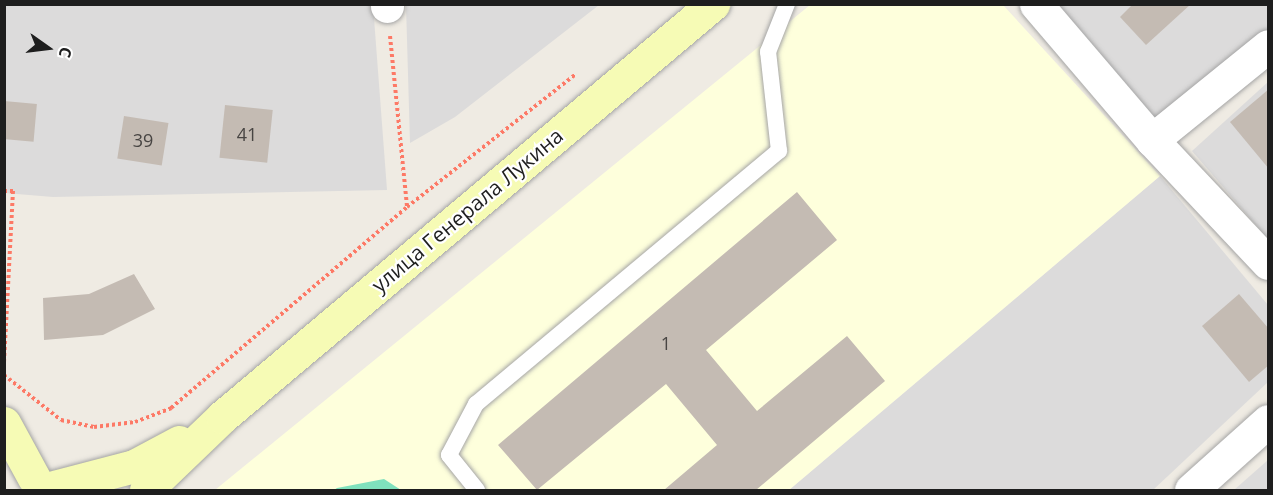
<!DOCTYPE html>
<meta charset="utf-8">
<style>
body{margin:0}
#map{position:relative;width:1273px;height:495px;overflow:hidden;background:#efebe3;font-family:"Open Sans",sans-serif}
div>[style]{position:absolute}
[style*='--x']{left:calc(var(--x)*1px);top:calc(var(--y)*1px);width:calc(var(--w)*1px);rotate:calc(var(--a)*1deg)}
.residential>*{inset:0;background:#dcdbdb}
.education>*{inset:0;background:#feffdc}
.pitch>*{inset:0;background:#7fe1bd}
.building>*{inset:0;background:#c4bbb3;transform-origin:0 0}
.path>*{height:4px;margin-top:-2px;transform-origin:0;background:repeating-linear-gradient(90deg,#fd7966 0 3px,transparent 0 6px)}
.roads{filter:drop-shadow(0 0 2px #a5a5a5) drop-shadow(0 0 2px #a5a5a5)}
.service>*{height:16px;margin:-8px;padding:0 8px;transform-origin:8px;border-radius:8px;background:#fff}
.minor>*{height:33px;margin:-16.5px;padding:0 16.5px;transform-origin:16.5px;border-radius:16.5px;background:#fff}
.secondary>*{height:33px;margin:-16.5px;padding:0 16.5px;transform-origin:16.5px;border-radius:16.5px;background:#f6fbb5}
span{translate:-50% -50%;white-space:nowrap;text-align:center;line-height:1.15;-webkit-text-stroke:4.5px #fff;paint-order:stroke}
.number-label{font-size:18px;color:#484543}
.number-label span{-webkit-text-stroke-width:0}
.street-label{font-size:21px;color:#1e1e1e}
.frame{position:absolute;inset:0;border:6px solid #1e1e1e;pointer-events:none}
.north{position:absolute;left:18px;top:18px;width:60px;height:60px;-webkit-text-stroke:4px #fff;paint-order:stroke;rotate:104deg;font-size:16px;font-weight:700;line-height:24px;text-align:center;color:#1e1e1e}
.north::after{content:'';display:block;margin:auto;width:21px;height:27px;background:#1e1e1e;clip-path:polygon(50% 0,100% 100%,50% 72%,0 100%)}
</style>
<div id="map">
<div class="residential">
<i style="clip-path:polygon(4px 5px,373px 5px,387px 190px,53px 197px,5px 193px)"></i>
<i style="clip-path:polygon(406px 5px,406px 4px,599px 5px,455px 117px,410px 143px)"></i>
<i style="clip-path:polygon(1057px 5px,1268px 5px,1268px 31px,1160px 124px)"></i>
<i style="clip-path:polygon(1268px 82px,1268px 239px,1192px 151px)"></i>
<i style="clip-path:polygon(1160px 176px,1268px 305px,1268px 382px,1153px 490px,789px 490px)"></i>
<i style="clip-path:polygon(1268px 460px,1268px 490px,1234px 490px)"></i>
</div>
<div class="education">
<i style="clip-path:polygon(810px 5px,1003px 5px,1160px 176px,789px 490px,215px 490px)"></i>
</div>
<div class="pitch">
<i style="clip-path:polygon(384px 479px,401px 490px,334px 490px,337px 488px)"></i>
</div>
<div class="building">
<i style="clip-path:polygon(1133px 4px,1191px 4px,1146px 45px,1120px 17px)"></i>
<i style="clip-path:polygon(1269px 89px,1269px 169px,1230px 122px)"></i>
<i style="left:4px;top:101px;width:33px;height:38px;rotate:5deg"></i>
<i style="left:225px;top:105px;width:48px;height:53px;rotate:6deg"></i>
<i style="left:124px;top:116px;width:45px;height:43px;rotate:9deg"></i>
<i style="clip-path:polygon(797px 192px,837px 240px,706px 350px,757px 411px,847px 336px,885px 381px,756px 490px,664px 490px,717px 445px,666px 384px,537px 490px,498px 445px)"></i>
<i style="clip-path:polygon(134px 274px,155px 309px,103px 335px,44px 340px,43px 298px,89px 294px)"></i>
<i style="clip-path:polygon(1239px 294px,1269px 329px,1269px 365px,1249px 382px,1202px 326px)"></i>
</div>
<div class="path">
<i style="--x:390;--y:36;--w:172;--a:84.3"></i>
<i style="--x:4;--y:191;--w:9;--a:0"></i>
<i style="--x:13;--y:191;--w:173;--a:93"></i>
<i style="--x:4;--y:375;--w:73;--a:38.3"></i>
<i style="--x:61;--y:420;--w:34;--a:12"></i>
<i style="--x:94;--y:427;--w:41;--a:-7"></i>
<i style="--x:135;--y:422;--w:39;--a:-21"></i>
<i style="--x:171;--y:408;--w:310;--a:-40.4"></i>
<i style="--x:407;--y:207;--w:215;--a:-38.2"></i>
</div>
<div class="roads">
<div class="service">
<i style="--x:477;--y:490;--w:45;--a:-128.7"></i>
<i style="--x:449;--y:455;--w:58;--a:-62.1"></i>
<i style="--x:476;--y:404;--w:395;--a:-39.9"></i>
<i style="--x:779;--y:151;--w:100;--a:-96.3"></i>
<i style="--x:768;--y:52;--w:52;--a:-68.4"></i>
</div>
<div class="minor">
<i style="--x:387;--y:4;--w:2;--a:90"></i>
<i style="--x:1036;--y:4;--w:179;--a:49.5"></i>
<i style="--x:1152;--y:140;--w:169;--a:46.7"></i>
<i style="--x:1152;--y:140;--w:149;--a:-39"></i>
<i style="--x:1191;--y:490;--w:103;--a:-41.9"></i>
</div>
<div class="secondary">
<i style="--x:4;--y:423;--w:63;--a:61.4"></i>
<i style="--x:54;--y:487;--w:83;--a:-14.7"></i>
<i style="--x:134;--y:466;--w:51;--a:-28.1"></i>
<i style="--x:146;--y:490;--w:105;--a:-43.8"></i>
<i style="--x:222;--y:417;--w:642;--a:-40.07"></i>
</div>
</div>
<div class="number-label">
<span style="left:247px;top:134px">41</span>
<span style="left:143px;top:140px">39</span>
<span style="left:666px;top:343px">1</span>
</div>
<div class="street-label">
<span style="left:467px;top:210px;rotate:-40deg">улица Генерала Лукина</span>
</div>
<div class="frame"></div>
<div class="north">С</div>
</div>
